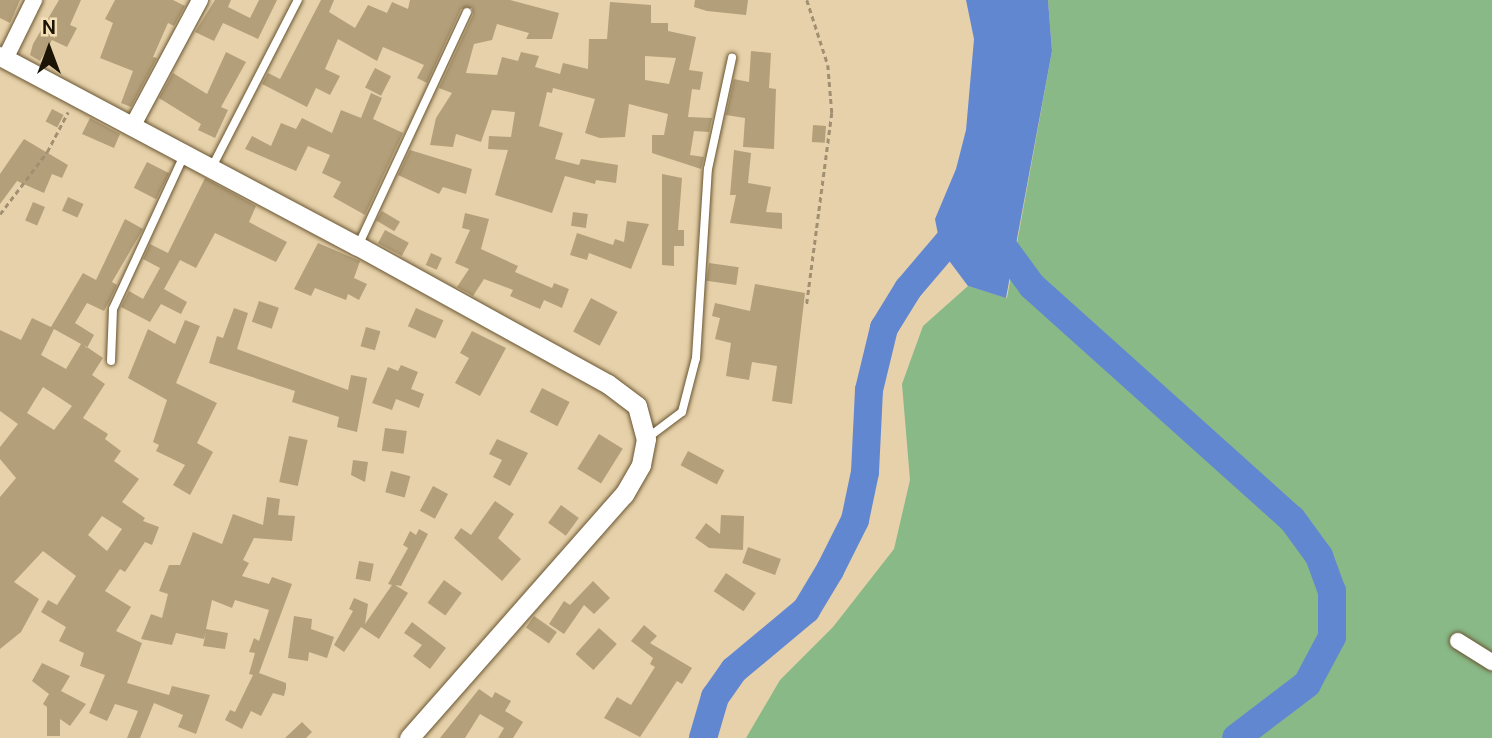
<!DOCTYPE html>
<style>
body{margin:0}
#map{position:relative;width:1492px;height:738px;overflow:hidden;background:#e6d1aa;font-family:"DM Sans",sans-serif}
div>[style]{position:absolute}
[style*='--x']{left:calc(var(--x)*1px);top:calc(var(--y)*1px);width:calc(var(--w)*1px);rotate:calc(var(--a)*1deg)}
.green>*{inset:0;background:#89b987}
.water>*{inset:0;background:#6287d1}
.river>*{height:28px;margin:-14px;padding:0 14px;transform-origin:14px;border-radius:14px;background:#6287d1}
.building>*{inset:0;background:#b39f79;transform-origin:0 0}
.path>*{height:2.5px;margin-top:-1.25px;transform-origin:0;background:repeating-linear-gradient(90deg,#a09071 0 5px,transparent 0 8.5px)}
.roads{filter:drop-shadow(0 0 2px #685531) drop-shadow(0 0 2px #685531)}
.service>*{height:8px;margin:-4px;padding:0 4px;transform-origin:4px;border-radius:4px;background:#fff}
.minor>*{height:16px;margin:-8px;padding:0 8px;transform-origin:8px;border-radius:8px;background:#fff}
.tertiary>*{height:19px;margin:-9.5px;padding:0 9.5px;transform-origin:9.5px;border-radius:9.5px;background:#fff}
span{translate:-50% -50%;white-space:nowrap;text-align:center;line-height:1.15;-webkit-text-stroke:6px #f4dfb6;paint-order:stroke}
.north{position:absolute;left:14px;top:14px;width:70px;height:70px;-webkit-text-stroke:5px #f4dfb6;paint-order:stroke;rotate:0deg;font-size:19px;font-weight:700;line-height:28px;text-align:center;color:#1b1405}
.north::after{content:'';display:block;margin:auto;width:24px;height:32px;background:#1b1405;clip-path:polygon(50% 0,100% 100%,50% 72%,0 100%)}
</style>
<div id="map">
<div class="green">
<i style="clip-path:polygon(1048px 0,1492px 0,1492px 738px,746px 738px,780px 680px,833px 627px,894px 549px,910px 480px,902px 384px,923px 326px,968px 286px,1007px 298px,1052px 51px)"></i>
</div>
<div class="water">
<i style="clip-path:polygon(966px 0,1048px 0,1052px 51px,1006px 298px,968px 286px,941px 250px,935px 219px,956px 169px,966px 130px,974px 39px)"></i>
</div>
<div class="river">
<i style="--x:991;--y:230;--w:69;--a:53.8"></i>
<i style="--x:1032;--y:286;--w:349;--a:41.9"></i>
<i style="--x:1292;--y:519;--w:46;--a:53.9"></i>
<i style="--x:1319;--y:556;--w:37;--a:70"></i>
<i style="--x:1332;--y:591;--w:46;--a:90"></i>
<i style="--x:1332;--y:637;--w:53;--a:118"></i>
<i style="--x:1307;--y:684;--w:89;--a:142.7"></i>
<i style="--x:703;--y:738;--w:43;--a:-73.7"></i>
<i style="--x:715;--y:697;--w:33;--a:-55"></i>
<i style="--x:734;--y:670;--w:94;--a:-39.8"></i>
<i style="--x:806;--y:610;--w:47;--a:-59"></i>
<i style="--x:830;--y:570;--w:56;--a:-63.4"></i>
<i style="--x:855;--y:520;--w:49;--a:-78.2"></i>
<i style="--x:865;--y:472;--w:82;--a:-87.2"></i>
<i style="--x:869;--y:390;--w:64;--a:-76.4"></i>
<i style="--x:884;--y:328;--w:46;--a:-58.4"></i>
<i style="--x:908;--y:289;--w:88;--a:-49.6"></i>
</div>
<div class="building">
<i style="clip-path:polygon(0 0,20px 0,10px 23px,0 18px)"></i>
<i style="clip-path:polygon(59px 0,81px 0,70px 25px,77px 28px,67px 47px,52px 40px,40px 61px,30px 55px,33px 44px)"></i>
<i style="clip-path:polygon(115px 0,173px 0,185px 6px,174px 26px,168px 23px,153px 57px,157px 58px,131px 107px,121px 103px,133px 71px,100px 58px,113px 23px,105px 19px)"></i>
<i style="clip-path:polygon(215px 0,231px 0,228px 7px,250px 18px,259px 0,277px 0,258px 39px,223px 23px,214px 41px,195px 32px)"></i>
<i style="clip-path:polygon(evenodd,321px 0,334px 0,329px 12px,355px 28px,368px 5px,387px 13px,392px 2px,408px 9px,410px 0,510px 0,559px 13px,552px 39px,526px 39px,529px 33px,497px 24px,492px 40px,474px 44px,466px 73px,497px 75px,502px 57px,518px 61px,521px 52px,539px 56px,535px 67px,560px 74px,563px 63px,588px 69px,589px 39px,607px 39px,610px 2px,651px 5px,651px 23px,668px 23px,668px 31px,696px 37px,689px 70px,703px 72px,700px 90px,692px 89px,688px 117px,712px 118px,709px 132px,694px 131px,690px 155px,704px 157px,701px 169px,652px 153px,652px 135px,664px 135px,668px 114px,629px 104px,625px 137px,600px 138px,585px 133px,595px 99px,553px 88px,552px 93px,547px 92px,539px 126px,563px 133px,555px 159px,579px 165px,581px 159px,618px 165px,616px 183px,596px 180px,595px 184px,565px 176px,552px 213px,495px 195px,508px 150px,488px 149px,489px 136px,511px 137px,515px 112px,492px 110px,481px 142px,456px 134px,453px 147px,430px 145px,436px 118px,452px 93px,439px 88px,473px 15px,472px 8px,461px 9px,427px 83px,417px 78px,424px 65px,383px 47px,377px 61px,338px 39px,325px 69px,340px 76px,330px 95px,316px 88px,307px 107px,262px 84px,268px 73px,280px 79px,321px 0,645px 56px,676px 58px,669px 84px,645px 80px,645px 56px)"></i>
<i style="clip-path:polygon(695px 0,748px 0,746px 15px,707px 11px,694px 7px)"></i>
<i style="clip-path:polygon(751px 51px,771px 53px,769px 88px,776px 89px,774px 149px,743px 147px,745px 118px,726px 115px,734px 79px,749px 82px)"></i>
<i style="clip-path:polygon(226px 52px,246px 62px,221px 107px,228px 110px,215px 138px,198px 130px,201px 124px,159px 98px,173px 73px,207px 94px)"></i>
<i style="left:375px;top:68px;width:18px;height:22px;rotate:27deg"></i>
<i style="clip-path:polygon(371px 93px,382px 98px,373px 119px,403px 133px,365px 215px,333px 197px,341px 182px,322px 173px,330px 155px,308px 146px,296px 171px,245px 149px,252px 136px,271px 146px,281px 123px,296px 129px,302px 118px,332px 133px,341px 110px,361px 118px)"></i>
<i style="left:52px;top:109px;width:13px;height:14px;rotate:27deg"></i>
<i style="clip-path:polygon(90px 118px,120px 134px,114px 148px,82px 134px)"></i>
<i style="left:813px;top:125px;width:13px;height:17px;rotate:4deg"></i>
<i style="clip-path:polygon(24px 139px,68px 165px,62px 178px,52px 174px,44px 193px,17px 181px,0 204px,0 174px)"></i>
<i style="clip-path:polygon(410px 150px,472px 169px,466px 194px,443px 187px,439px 194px,398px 175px)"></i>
<i style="clip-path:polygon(734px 150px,751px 153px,748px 183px,771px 187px,766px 212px,782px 213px,782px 229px,730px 223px,736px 195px,730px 195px)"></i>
<i style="left:147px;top:162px;width:25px;height:29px;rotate:27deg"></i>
<i style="clip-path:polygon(662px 174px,682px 178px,678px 230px,684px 230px,684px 246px,674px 246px,674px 266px,662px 265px)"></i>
<i style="clip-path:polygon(205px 178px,256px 206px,249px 222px,287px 242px,276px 262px,215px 233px,196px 268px,180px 260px,164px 289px,187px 302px,181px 314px,161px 304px,150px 322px,121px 307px,129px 291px,143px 299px,160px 268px,143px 259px,150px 244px,168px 253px)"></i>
<i style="left:68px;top:197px;width:17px;height:15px;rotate:24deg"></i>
<i style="left:33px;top:202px;width:13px;height:20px;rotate:23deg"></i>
<i style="left:382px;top:211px;width:21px;height:11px;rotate:31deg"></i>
<i style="left:573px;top:212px;width:15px;height:14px;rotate:8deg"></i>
<i style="clip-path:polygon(465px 213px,489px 219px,481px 249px,518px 266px,515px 272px,552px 288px,554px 283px,569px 289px,562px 308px,544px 300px,540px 309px,510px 296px,513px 290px,484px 279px,473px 296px,457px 287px,469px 269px,455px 263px,470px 230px,462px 228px)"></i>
<i style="clip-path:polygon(evenodd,125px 219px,143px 229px,112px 282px,117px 285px,110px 300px,104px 311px,87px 303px,75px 323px,94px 335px,87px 348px,84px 345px,103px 358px,92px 375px,105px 384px,83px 418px,108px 434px,105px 439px,121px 451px,114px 461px,139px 479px,122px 502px,145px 518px,143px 521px,159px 527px,152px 545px,145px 542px,125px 572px,120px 569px,105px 591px,131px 607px,116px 631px,142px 643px,127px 683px,169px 695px,172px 686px,210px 695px,196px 734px,178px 727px,183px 715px,154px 703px,140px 738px,127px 738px,138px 711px,115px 704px,107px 721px,89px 713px,105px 675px,80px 666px,84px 653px,59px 641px,66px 627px,41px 612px,48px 600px,57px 605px,76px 576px,43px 551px,14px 582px,39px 599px,21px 632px,0 649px,0 497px,16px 478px,0 459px,0 447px,18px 424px,0 411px,0 330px,21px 340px,32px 318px,51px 327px,83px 273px,96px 280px,125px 219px,54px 329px,81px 344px,66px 369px,41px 355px,54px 329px,125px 219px,43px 387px,72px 406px,54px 430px,27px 413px,43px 387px,125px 219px,102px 516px,122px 529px,107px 551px,88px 535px,102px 516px)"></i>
<i style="clip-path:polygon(627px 221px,649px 224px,631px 269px,589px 253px,587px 260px,570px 255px,577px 233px,613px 245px,615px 239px,624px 242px)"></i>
<i style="left:385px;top:230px;width:27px;height:15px;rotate:28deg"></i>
<i style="clip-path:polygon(318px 243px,360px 261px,354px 278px,367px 284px,359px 300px,348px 294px,346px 300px,315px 288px,311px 296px,294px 289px)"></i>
<i style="left:431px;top:253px;width:12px;height:13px;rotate:24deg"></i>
<i style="left:709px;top:263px;width:30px;height:18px;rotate:8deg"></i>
<i style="clip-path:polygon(755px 284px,805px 293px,792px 404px,772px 401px,777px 366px,752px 362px,749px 380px,726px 376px,731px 343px,715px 339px,720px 318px,712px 316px,715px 303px,750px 311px)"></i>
<i style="left:591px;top:298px;width:30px;height:38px;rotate:28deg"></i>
<i style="left:259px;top:301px;width:21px;height:22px;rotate:19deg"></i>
<i style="clip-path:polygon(234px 308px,248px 313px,237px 349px,348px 390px,351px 375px,367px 378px,357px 432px,337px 427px,339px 417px,292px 402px,295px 391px,209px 363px,217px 336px,223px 338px)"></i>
<i style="left:416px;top:308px;width:30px;height:20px;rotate:24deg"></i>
<i style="clip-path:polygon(185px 320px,200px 326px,176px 383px,217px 403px,197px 443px,213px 452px,190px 495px,173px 485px,185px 465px,156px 451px,159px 445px,153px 442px,167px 400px,128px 378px,148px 329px,175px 344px)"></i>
<i style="left:366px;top:327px;width:15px;height:20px;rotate:16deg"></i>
<i style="clip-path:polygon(472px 331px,506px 348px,480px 396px,455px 383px,469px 358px,460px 353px)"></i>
<i style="clip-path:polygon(401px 365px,418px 372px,411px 389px,424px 394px,419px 408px,396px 399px,392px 410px,372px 403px,388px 367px,398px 371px)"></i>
<i style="left:542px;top:388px;width:31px;height:27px;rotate:27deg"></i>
<i style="left:385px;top:428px;width:22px;height:23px;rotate:8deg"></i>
<i style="left:599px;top:434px;width:28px;height:41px;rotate:32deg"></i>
<i style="left:289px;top:436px;width:19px;height:47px;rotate:12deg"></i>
<i style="clip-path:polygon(497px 439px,528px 453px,510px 486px,493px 477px,502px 460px,489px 454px)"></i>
<i style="left:688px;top:451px;width:41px;height:16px;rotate:28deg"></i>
<i style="clip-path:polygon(353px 460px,368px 462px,365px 482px,351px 475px)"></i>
<i style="left:391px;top:471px;width:20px;height:22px;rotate:15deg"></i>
<i style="left:433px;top:486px;width:17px;height:28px;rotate:28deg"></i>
<i style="clip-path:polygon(267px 497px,280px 499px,278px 515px,295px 516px,292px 541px,254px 538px,243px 560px,249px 563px,242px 576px,269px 584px,272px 577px,292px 584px,259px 673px,286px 683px,286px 688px,284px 696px,273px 693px,261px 716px,251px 711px,242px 729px,225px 720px,230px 710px,235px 712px,253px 675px,249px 674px,255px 653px,249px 652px,254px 638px,259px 641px,269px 610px,235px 600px,232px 608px,212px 600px,206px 629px,228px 633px,225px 649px,203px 646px,206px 632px,204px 639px,176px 633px,172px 645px,141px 639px,151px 614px,162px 618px,168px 594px,159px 591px,169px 565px,180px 565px,193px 532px,222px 544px,233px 514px,263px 525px)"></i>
<i style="clip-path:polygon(495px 501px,514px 514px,498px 538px,521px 559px,502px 581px,454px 538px,461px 528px,471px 535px)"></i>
<i style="left:561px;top:505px;width:22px;height:22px;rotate:36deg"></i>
<i style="clip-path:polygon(721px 515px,744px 516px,743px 550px,709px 548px,695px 538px,706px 523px,720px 534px)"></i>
<i style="clip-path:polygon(419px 529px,428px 534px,401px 586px,395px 585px,408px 593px,379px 639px,361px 627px,344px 652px,334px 645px,353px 611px,349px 609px,354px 598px,368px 604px,365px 624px,392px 585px,388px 584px,408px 548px,403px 545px,410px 531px,416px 535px)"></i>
<i style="left:748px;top:547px;width:35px;height:17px;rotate:20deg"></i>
<i style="left:359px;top:561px;width:15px;height:18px;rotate:11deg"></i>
<i style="left:726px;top:573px;width:36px;height:22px;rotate:34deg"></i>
<i style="left:444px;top:580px;width:22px;height:28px;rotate:36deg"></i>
<i style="clip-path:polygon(593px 581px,610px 598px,594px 614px,584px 605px,564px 634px,549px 624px,564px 601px,570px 605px)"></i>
<i style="clip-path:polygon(294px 616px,312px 619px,311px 629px,334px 637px,327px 658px,309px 652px,308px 661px,288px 658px)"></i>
<i style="left:534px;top:616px;width:28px;height:14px;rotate:35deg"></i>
<i style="clip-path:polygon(412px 622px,446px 648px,430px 669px,413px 656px,422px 645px,404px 633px)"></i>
<i style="clip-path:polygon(644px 625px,657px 636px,650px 643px,692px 668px,682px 684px,677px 681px,640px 737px,604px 718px,617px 697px,631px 705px,655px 667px,650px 664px,653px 658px,631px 641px)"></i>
<i style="left:599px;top:628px;width:24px;height:35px;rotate:42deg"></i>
<i style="clip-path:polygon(42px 663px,70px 676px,61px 691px,86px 704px,70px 726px,60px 719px,60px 736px,47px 736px,47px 707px,43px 704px,49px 694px,32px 681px)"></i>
<i style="clip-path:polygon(479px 689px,492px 698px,495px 692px,511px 701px,505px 711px,523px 722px,513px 738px,498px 738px,504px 728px,480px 714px,465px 738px,440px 738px)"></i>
<i style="clip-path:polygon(302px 722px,312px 732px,306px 738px,285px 738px)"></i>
</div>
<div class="path">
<i style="--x:807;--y:0;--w:68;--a:72.1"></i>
<i style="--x:828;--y:65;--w:48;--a:85.2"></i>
<i style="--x:832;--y:113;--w:193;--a:97.5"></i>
<i style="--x:0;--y:214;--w:78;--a:-52.8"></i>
<i style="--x:47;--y:152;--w:45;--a:-62.3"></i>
</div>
<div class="roads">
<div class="service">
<i style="--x:212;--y:167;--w:188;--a:-62.8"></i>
<i style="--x:358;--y:246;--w:258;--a:-65"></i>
<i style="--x:111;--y:361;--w:52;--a:-87.8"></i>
<i style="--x:113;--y:309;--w:170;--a:-65.2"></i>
<i style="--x:646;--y:439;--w:45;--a:-36.9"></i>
<i style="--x:682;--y:412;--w:56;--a:-75.5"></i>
<i style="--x:696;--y:358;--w:189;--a:-86.4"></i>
<i style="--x:708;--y:169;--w:114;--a:-77.8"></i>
</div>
<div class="minor">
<i style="--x:5;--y:59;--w:66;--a:-63.8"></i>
<i style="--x:132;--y:127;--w:144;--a:-61.8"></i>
<i style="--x:1458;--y:641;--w:40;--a:32"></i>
</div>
<div class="tertiary">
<i style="--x:0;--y:56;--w:405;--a:28"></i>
<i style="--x:358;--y:246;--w:286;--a:28.9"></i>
<i style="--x:608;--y:384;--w:36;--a:37"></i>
<i style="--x:637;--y:406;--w:34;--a:75"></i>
<i style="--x:646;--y:439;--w:26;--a:101"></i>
<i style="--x:641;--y:465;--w:34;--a:120"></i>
<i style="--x:624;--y:494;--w:325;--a:131.4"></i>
</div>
</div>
<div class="north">N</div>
</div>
